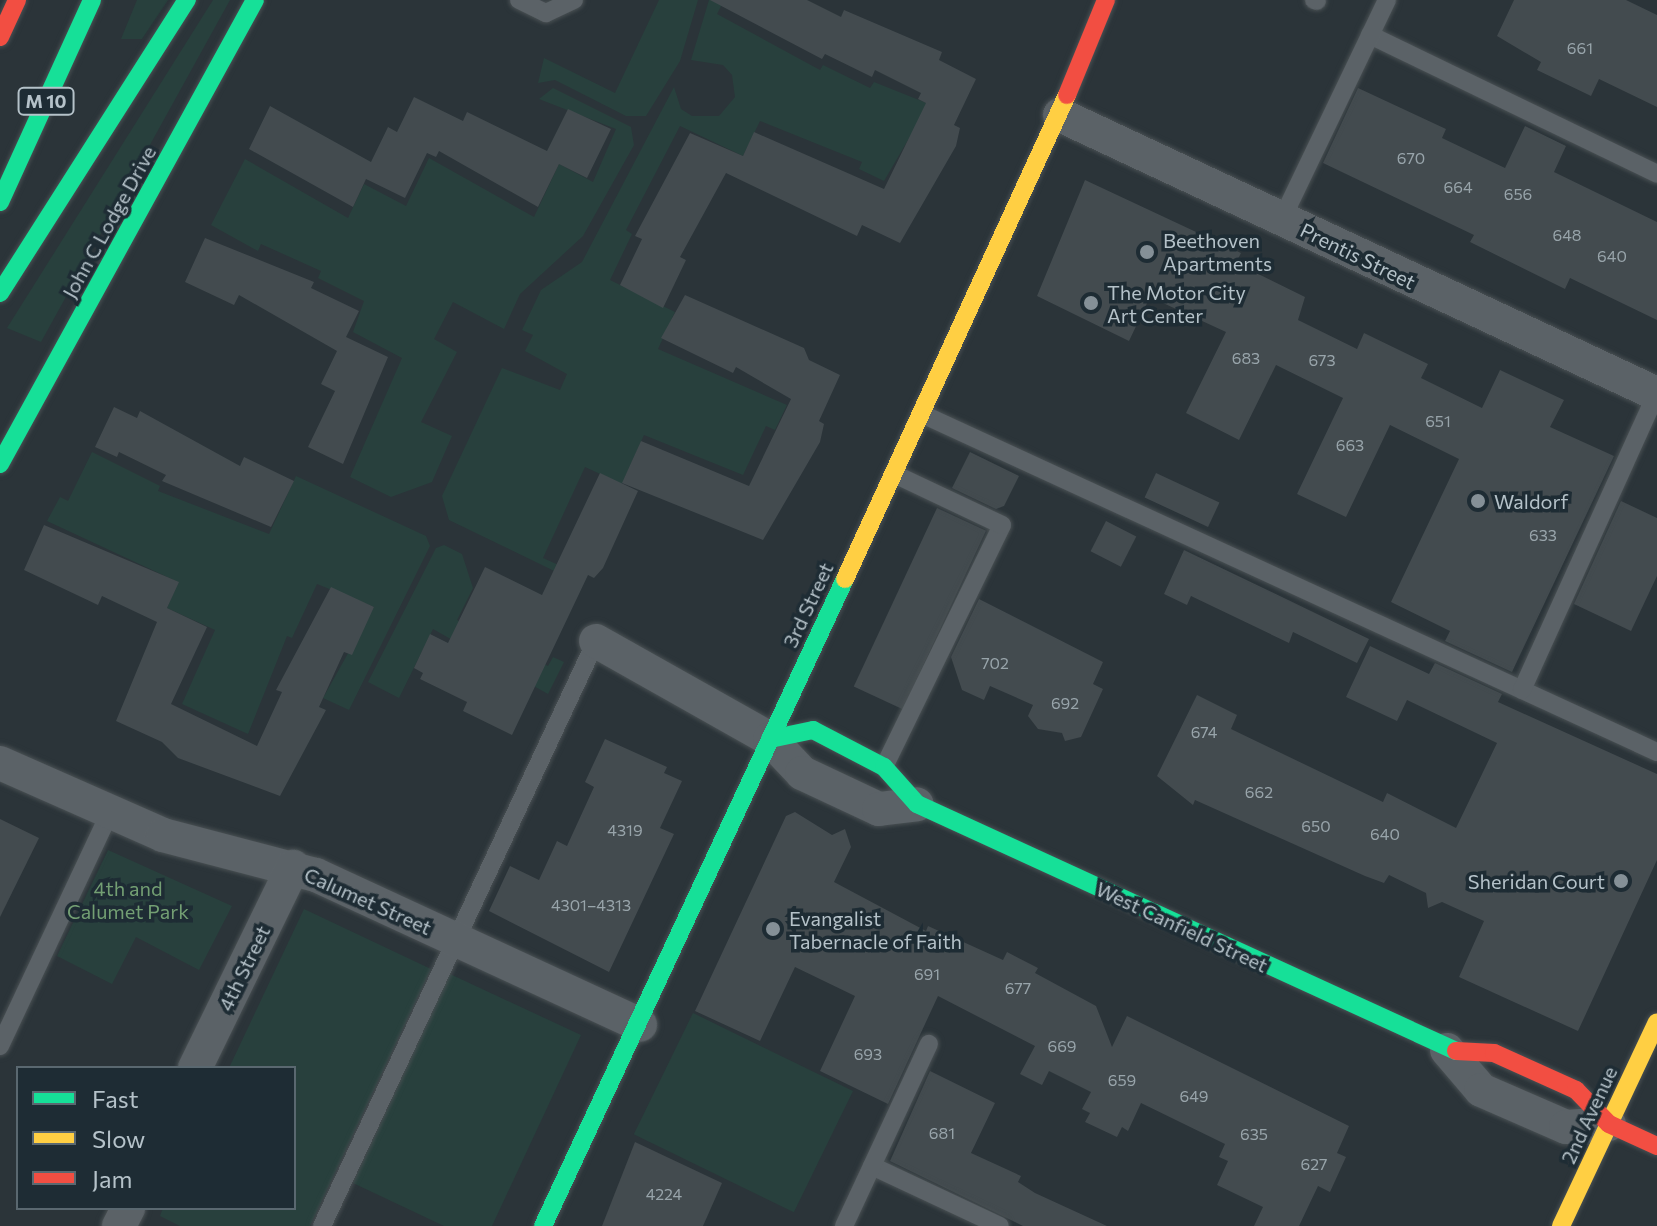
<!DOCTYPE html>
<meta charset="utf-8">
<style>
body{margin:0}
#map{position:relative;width:1657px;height:1226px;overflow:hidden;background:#2b3439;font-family:Commissioner,sans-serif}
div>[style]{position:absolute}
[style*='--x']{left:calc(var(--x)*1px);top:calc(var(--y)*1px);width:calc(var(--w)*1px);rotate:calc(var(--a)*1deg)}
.green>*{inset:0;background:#28403d;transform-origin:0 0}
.building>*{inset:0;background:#434b4f;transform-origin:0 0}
.roads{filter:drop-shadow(0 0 2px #495053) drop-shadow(0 0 2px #495053)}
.lane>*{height:18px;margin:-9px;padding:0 9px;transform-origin:9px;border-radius:9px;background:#5b6267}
.street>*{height:34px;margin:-17px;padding:0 17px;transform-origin:17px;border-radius:17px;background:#5b6267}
.fast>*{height:18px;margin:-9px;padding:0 9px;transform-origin:9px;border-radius:9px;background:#16e098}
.slow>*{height:18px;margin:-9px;padding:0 9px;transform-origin:9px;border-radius:9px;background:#ffcf43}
.jam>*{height:18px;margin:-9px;padding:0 9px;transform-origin:9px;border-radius:9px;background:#f24e42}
.dots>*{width:22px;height:22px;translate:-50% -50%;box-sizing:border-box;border:4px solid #1e2c34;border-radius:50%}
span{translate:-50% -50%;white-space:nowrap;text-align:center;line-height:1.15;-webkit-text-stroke:7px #1e2c34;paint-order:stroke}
.number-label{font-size:16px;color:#98a4aa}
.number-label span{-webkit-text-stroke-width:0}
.shield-label span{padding:2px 6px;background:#1e2c34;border:2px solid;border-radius:6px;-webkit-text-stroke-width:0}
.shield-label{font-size:18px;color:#b5c2c9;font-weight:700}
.street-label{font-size:20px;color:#b5c2c9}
.poi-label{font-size:20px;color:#b5c2c9}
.left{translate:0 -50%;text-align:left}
.right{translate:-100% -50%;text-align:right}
.park-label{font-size:20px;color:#739f73}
.legend{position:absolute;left:16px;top:1066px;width:280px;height:144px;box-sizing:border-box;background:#1e2c34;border:2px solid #5a6870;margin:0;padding:10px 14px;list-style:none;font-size:24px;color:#b5c2c9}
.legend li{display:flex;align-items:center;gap:16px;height:40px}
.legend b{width:40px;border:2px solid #5a6870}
</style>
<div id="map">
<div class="green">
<i style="clip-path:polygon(137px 0,168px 0,142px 39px,121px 39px)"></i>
<i style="clip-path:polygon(213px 0,230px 0,41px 342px,7px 328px)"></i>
<i style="clip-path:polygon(659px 0,698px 0,680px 61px,646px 116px,626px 116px,555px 80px,538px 83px,544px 58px,615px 93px)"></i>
<i style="clip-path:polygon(709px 0,724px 0,717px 14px,820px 70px,823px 65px,870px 88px,874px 82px,929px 104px,884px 181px,859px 169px,862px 162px,760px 121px,743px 156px,680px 126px,626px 230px,632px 234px,610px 280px,675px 312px,658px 349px,787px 405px,775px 430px,766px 426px,743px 475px,644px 435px,622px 484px,585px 467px,543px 558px,583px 576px,581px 584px,449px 520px,442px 496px,502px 368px,560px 390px,567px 374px,525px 351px,533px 335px,522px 330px,541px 290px,582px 262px,674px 87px,681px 109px,692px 116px,719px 116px,735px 97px,732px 75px,723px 65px,691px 60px)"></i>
<i style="clip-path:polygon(553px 88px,631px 127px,634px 145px,583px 236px,520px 294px,504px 329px,453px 302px,434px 339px,457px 352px,421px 422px,452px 436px,432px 482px,391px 497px,350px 477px,402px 358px,353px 332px,364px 301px,318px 278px,321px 271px,261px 244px,258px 251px,211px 225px,245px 159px,348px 218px,364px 184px,406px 206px,429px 158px,534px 217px,559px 164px,593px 182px,616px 129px,539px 99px)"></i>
<i style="clip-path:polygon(92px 452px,160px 486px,158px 491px,269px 534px,296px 476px,426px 536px,430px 546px,349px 710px,323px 698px,374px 607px,317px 584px,292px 638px,287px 636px,248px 734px,182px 704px,215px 630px,167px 608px,178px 582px,47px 521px,60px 497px,68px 501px)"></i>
<i style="clip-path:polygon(444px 545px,462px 554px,473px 588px,457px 620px,548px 666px,553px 657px,564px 662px,548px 694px,433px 629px,399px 698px,368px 682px,436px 548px)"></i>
<i style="clip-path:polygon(108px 850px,232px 906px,199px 970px,136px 937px,112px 984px,57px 956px)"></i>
<i style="clip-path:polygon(304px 909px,431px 969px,310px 1226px,180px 1226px,160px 1216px,163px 1208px,294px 1208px,294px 1068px,229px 1068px)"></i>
<i style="clip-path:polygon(450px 974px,581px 1035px,492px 1226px,444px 1226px,353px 1183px)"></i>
<i style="left:693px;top:1013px;width:178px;height:135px;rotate:26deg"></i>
</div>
<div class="building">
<i style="clip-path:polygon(710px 0,807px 0,841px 17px,844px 10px,942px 52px,939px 60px,976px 79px,954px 125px,960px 128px,956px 146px,900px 243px,862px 225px,857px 236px,726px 173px,680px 257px,686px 260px,663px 308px,620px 285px,642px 239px,635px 236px,690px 133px,743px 156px,754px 132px,884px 189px,926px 103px,918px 99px,921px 93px,875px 70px,872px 77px,825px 54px,822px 59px)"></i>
<i style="clip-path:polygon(1514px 0,1626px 0,1657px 15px,1657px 107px,1599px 79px,1591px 96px,1537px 70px,1541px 62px,1497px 36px)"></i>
<i style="clip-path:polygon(1358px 88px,1446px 129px,1442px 138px,1505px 168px,1525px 126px,1566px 146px,1554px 172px,1657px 222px,1657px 320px,1570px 278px,1565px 289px,1470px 242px,1474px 235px,1323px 163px)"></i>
<i style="clip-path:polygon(414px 97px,463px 121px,467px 112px,547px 151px,568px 109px,611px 129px,587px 178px,559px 164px,538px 207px,439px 151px,436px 157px,427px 153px,405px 198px,366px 179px,353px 207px,249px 149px,270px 106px,371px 162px,388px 127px,397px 132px)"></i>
<i style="clip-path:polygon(1085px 180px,1241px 253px,1236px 263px,1305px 297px,1298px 320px,1357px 349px,1364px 333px,1428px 364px,1421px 378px,1482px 408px,1500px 370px,1564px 400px,1550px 427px,1614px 456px,1512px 672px,1445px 641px,1450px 631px,1391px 602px,1459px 459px,1390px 425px,1346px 517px,1297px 494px,1343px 398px,1276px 365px,1239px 440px,1186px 413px,1226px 332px,1150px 297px,1129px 341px,1037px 296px)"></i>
<i style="clip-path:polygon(205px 238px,314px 282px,311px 288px,359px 311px,346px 337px,388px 357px,343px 464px,308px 447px,335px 391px,321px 384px,337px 351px,239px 295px,234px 305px,185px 282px)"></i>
<i style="clip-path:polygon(685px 295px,804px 348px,809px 360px,840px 375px,819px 421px,824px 424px,820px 442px,763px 540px,622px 483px,641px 441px,749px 486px,791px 399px,736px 367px,733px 373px,661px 338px)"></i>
<i style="clip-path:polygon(114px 407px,137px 418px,140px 411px,240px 466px,244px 457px,294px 481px,271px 527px,162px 481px,166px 475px,119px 452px,117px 457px,95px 447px)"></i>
<i style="clip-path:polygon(970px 452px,1019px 476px,1004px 506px,996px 509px,952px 488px)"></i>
<i style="clip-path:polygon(600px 473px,638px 491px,603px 568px,594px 578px,588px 575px,512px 735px,463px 711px,467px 702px,420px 679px,423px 673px,414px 668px,430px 634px,448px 643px,485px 567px,542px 595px)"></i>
<i style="left:1156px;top:473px;width:70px;height:27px;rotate:25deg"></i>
<i style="clip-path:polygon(1621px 501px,1657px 518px,1657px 576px,1631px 631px,1574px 604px)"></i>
<i style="left:937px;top:508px;width:54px;height:197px;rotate:25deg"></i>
<i style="left:1106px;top:521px;width:34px;height:34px;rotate:27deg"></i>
<i style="clip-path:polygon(44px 525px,179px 582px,167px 608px,207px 627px,171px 704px,257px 746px,282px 692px,276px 690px,331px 587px,374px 607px,352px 655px,344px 652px,319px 707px,326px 710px,280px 796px,178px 758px,162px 742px,116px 721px,157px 622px,102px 596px,98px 605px,24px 570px)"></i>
<i style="clip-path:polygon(1184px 550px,1369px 639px,1357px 663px,1293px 632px,1289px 643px,1191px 596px,1187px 605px,1164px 594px)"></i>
<i style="clip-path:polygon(979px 599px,1103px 662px,1093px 684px,1103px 689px,1081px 737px,1065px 741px,1062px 733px,1038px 729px,1028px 716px,1033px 705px,990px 686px,984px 700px,962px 690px,951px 657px)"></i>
<i style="clip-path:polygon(1370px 646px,1429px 674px,1435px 663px,1502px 694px,1498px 702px,1657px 774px,1657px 860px,1578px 1031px,1459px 977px,1484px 921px,1442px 902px,1428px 908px,1426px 893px,1389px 875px,1384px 883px,1365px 876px,1195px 800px,1193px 805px,1157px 776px,1197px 695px,1237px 715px,1231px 729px,1383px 802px,1387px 793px,1456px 828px,1497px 743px,1407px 700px,1397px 721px,1346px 697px)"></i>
<i style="clip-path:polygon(605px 739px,667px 767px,664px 773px,682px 781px,660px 828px,674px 834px,609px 972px,489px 911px,510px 866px,539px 880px,557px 841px,567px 846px,594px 787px,585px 782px)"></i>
<i style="clip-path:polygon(795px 812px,832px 835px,845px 829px,851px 847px,834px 882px,926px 931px,928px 926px,1003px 960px,1007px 952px,1038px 968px,1035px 973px,1096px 1006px,1112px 1047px,1127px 1016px,1349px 1126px,1337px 1153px,1346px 1157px,1330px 1192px,1318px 1186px,1299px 1226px,1254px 1226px,1263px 1207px,1217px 1185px,1228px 1161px,1219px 1157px,1225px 1144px,1141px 1103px,1128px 1131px,1122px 1127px,1117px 1137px,1085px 1122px,1090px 1113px,1082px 1109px,1091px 1092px,1049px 1071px,1042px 1085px,1020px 1074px,1035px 1046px,938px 996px,888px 1104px,820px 1071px,855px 996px,795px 967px,760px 1041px,695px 1011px,786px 816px)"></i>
<i style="clip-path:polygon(0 819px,39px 838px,0 917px)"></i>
<i style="clip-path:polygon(930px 1071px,995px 1103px,971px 1153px,1021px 1176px,1018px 1182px,1035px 1193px,1107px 1226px,1023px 1226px,890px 1161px)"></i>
<i style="clip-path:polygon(635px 1142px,722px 1183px,703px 1226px,602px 1226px)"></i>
</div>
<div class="roads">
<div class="lane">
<i style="--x:519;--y:0;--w:30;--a:26"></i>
<i style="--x:546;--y:13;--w:31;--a:-25"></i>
<i style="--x:1314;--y:0;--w:3;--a:18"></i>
<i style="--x:1370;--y:35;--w:319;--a:25.8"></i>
<i style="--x:1282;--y:219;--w:243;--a:-64.4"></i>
<i style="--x:922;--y:414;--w:809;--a:24.7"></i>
<i style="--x:1522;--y:690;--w:326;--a:-65.6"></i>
<i style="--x:884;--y:767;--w:269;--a:-64"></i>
<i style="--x:1002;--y:525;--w:119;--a:-154.7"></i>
<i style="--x:0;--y:1046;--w:256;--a:-64.8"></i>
<i style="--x:872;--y:1166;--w:141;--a:25.1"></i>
<i style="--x:322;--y:1226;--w:646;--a:-64.9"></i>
<i style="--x:844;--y:1226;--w:201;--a:-65"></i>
</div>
<div class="street">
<i style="--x:1060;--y:115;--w:659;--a:25.05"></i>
<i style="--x:596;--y:641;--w:200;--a:29.4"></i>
<i style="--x:770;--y:739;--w:47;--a:46.7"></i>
<i style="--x:802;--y:773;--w:85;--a:25.1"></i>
<i style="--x:879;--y:809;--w:38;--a:-7"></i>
<i style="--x:0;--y:763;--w:178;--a:23.8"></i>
<i style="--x:163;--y:835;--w:158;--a:14.7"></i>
<i style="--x:316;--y:875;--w:357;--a:24.8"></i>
<i style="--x:1447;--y:1050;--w:52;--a:49.6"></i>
<i style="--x:1481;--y:1090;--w:93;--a:23.5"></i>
<i style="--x:1566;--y:1127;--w:43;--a:-4"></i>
<i style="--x:195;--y:1068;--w:224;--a:-64"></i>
<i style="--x:119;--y:1226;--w:20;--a:-63"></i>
</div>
<div class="fast">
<i style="--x:0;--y:202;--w:222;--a:-65.5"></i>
<i style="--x:0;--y:293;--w:348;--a:-57.5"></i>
<i style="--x:0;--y:464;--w:529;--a:-61.21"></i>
<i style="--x:770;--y:739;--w:44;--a:-11.8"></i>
<i style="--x:813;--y:730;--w:80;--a:27.5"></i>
<i style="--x:884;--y:767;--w:50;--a:48.3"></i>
<i style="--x:917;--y:804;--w:593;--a:24.62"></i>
<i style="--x:543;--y:1226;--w:714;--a:-64.98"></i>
</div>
<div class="slow">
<i style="--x:845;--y:579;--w:532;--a:-65.36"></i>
<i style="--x:1561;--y:1226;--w:225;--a:-64.8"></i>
</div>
<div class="jam">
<i style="--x:0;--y:37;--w:41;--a:-65.3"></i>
<i style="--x:1067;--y:95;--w:103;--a:-67.7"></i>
<i style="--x:1456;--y:1051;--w:38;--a:3"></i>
<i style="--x:1494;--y:1053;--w:90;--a:24.3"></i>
<i style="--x:1576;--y:1090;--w:47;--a:45.9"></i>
<i style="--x:1609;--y:1124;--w:53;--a:24.6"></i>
</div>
</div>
<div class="dots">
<i style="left:1147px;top:252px;background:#859097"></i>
<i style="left:1091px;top:303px;background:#859097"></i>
<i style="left:1478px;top:501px;background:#859097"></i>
<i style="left:1621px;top:881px;background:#859097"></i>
<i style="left:773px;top:929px;background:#859097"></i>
</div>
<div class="number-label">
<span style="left:1580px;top:48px">661</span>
<span style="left:1411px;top:158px">670</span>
<span style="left:1458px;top:187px">664</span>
<span style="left:1518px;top:194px">656</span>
<span style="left:1567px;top:235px">648</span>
<span style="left:1612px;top:256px">640</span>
<span style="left:1246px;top:358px">683</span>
<span style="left:1322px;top:360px">673</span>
<span style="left:1438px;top:421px">651</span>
<span style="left:1350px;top:445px">663</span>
<span style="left:1543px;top:535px">633</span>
<span style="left:995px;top:663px">702</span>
<span style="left:1065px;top:703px">692</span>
<span style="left:1204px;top:732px">674</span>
<span style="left:1259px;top:792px">662</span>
<span style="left:1316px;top:826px">650</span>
<span style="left:625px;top:830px">4319</span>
<span style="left:1385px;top:834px">640</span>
<span style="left:591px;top:905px">4301–4313</span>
<span style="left:927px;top:974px">691</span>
<span style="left:1018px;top:988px">677</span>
<span style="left:1062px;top:1046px">669</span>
<span style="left:868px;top:1054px">693</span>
<span style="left:1122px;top:1080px">659</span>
<span style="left:1194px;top:1096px">649</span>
<span style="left:942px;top:1133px">681</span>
<span style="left:1254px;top:1134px">635</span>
<span style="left:1314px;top:1164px">627</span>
<span style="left:664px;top:1194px">4224</span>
</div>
<div class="shield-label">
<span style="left:46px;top:101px">M 10</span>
</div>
<div class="street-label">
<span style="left:109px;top:222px;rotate:-61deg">John C Lodge Drive</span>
<span style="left:1358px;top:256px;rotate:26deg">Prentis Street</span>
<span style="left:808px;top:605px;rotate:-65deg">3rd Street</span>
<span style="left:368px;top:901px;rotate:24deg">Calumet Street</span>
<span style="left:1182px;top:927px;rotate:25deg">West Canfield Street</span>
<span style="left:244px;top:968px;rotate:-64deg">4th Street</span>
<span style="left:1589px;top:1115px;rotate:-65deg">2nd Avenue</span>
</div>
<div class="poi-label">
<span class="left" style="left:1163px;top:252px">Beethoven<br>Apartments</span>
<span class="left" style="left:1107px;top:304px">The Motor City<br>Art Center</span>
<span class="left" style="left:1494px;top:501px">Waldorf</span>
<span class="right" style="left:1605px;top:881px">Sheridan Court</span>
<span class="left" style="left:789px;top:930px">Evangalist<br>Tabernacle of Faith</span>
</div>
<div class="park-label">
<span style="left:128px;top:900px">4th and<br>Calumet Park</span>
</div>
<ul class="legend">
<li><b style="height:10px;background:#16e098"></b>Fast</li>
<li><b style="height:10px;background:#ffcf43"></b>Slow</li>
<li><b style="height:10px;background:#f24e42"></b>Jam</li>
</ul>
</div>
